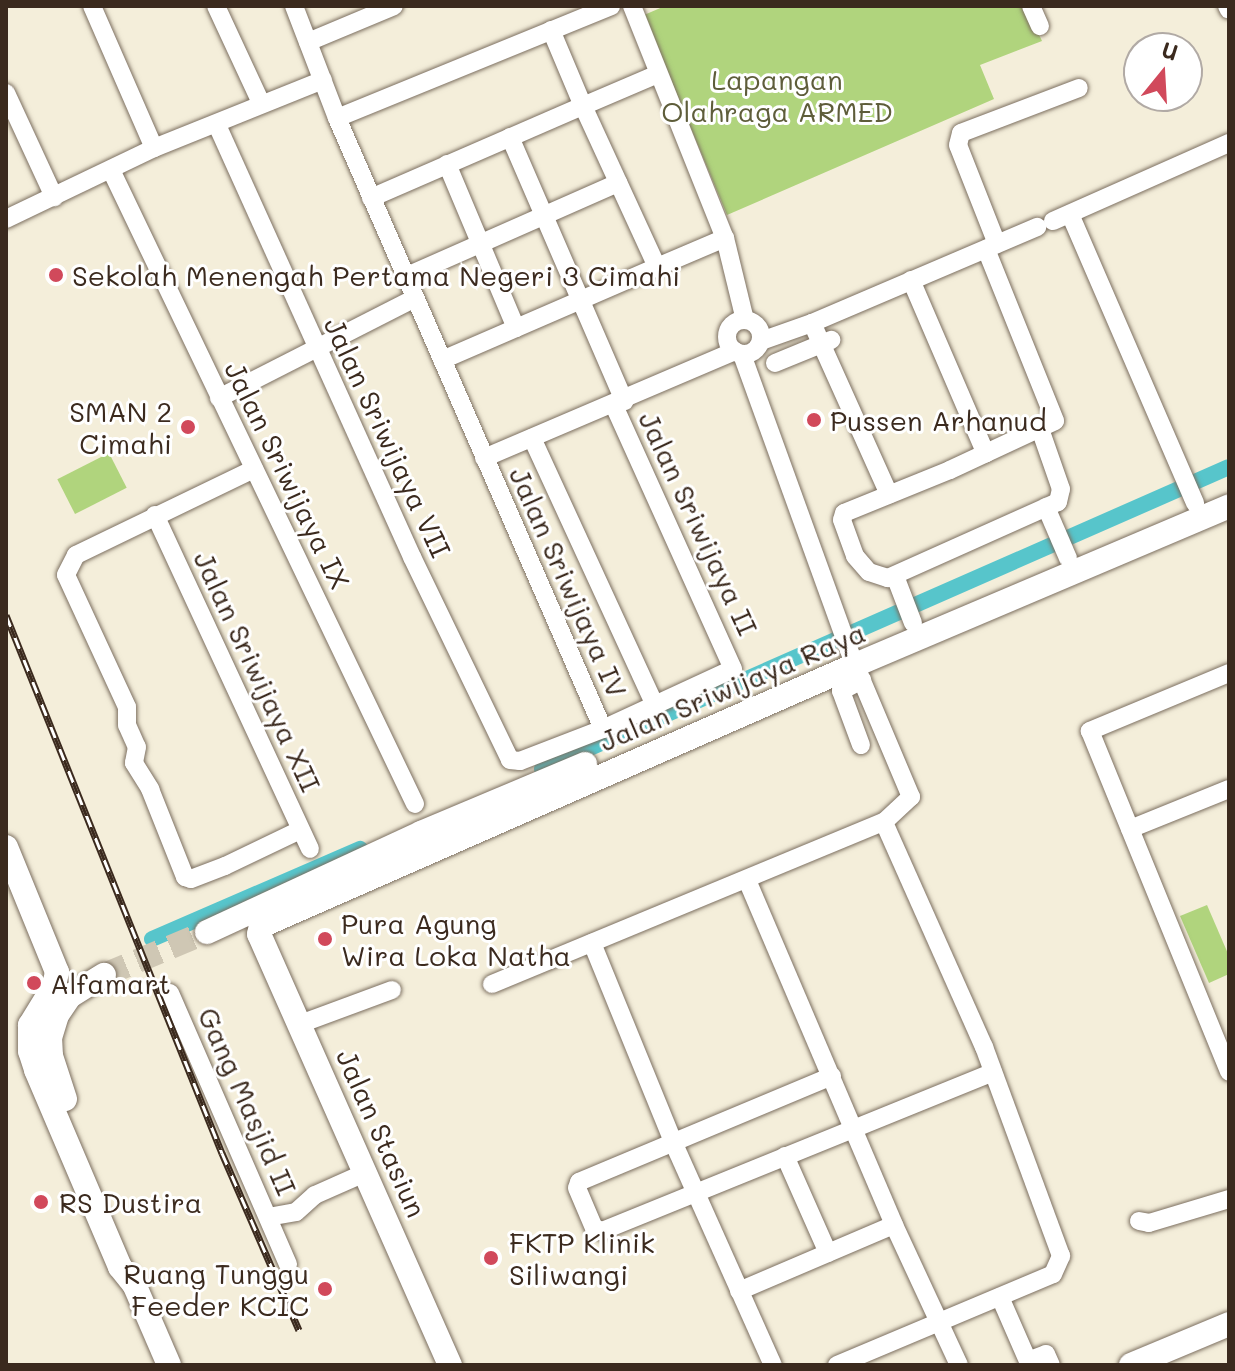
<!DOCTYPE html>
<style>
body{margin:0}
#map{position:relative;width:1235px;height:1371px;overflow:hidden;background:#f4eeda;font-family:Mali,sans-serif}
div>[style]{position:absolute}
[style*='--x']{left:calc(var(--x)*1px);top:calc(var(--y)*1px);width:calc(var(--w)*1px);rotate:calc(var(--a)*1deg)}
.green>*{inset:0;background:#b0d47d;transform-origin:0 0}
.canal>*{height:16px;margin:-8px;padding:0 8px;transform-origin:8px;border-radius:8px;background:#57c5cb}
.major-tunnel>*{height:24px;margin-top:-12px;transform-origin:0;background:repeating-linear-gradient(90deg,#cfc7b4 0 24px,transparent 0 36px)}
.roads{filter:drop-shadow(0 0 2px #7c6f60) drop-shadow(0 0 2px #7c6f60)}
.minor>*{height:18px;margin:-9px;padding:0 9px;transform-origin:9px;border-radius:9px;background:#fff}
.minor>.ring{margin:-9px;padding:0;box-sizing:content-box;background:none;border:18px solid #fff;border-radius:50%}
.major>*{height:24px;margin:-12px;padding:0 12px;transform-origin:12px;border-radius:12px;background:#fff}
.rail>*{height:7px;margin-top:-3.5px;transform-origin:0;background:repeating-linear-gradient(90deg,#fff 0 12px,#3b2a1e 0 24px);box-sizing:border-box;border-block:2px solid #3b2a1e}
.dots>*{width:22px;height:22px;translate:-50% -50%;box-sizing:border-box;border:4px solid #fff;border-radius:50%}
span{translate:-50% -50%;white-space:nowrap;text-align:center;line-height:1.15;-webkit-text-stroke:6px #fff;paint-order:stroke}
.park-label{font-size:28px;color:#5e5d3a}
.poi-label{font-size:28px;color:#3b2a1e}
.left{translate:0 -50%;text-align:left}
.right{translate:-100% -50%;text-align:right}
.street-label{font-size:28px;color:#3b2a1e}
.frame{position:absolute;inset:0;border:8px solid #3b2a1e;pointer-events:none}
.north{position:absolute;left:1123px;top:32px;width:80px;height:80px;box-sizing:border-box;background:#fff;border:2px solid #b1aaa5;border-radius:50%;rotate:18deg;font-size:22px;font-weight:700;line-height:32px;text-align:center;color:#3b2a1e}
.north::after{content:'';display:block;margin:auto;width:28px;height:36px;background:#d1495b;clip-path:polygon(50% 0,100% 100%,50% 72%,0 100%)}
</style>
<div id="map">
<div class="green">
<i style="clip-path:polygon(665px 6px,1026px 6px,1042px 41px,980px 65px,994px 99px,727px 215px,644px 15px)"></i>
<i style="left:109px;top:453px;width:39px;height:58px;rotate:63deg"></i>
<i style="clip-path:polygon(1207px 905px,1229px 956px,1229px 974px,1209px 983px,1180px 916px)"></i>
</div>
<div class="canal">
<i style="--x:542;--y:769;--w:750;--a:-23.73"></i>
<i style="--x:152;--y:939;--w:227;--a:-23.4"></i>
</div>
<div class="major-tunnel">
<i style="--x:104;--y:975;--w:112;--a:-22.7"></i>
</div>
<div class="roads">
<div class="minor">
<i style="--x:92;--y:6;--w:155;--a:66.4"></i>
<i style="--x:216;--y:6;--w:107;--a:65.1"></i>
<i style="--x:294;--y:6;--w:120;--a:69"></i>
<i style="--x:337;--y:118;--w:666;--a:66.47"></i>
<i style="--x:632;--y:6;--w:250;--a:68.2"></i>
<i style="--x:725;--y:238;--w:84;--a:76.3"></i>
<i style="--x:1031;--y:6;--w:22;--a:66"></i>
<i style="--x:1227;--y:6;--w:4;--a:63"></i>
<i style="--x:551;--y:30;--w:82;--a:67.2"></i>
<i style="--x:583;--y:106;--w:82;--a:-23.1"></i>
<i style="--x:308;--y:42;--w:93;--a:-22.7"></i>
<i style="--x:6;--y:93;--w:115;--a:65.2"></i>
<i style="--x:337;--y:118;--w:296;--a:-22.2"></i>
<i style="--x:217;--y:125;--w:474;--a:65.7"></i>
<i style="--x:412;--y:557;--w:225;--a:64.2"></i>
<i style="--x:510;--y:760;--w:10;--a:6"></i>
<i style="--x:520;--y:761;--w:89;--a:-21.1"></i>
<i style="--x:603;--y:729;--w:143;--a:-24.8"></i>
<i style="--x:733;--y:669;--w:290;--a:-114.3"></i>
<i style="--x:510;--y:137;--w:288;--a:66.6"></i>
<i style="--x:447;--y:164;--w:178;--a:67.2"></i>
<i style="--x:111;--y:170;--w:703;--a:64.38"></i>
<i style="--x:371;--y:198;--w:231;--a:-23.5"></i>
<i style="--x:583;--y:106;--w:177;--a:65.3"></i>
<i style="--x:657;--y:267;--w:234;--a:156.6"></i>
<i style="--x:1070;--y:214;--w:315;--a:66.6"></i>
<i style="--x:6;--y:219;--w:164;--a:-25.6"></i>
<i style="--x:154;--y:148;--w:182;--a:-21.9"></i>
<i style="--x:1053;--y:221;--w:193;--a:-23.9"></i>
<i style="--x:997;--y:244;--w:106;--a:-111.5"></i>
<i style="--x:958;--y:145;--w:12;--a:-76"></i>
<i style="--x:961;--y:133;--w:126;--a:-20.9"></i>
<i style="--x:986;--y:249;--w:185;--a:68.1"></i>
<i style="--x:1055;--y:421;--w:116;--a:155"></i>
<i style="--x:950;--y:470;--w:114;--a:157.9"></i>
<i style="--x:844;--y:513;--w:7;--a:106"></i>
<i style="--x:842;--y:520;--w:38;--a:70"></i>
<i style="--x:855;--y:556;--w:21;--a:49"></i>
<i style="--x:869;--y:572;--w:20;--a:18"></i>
<i style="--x:888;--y:578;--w:186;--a:-24.1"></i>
<i style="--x:1058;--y:502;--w:13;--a:-77"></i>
<i style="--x:1061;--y:489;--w:64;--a:-109.3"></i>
<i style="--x:657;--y:267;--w:74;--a:-23.1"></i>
<i style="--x:407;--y:276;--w:231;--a:-23.8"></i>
<i style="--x:911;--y:280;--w:189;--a:66.7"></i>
<i class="ring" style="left:727px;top:320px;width:16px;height:16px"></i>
<i style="--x:812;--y:323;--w:188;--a:65.8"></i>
<i style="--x:761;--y:341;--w:54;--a:-19.4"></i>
<i style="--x:812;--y:323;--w:245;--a:-23.1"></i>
<i style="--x:775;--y:363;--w:61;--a:-22.3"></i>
<i style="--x:219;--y:398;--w:220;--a:-27"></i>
<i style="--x:532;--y:438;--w:295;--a:65.3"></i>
<i style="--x:484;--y:458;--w:273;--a:-23.1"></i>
<i style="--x:254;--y:469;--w:198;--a:154.2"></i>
<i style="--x:76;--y:555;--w:22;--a:117"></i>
<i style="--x:66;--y:575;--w:145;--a:65.2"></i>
<i style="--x:127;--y:707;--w:18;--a:90"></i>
<i style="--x:127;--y:725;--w:24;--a:66"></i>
<i style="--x:137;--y:747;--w:16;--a:101"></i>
<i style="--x:134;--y:763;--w:31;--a:58"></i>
<i style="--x:150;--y:789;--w:95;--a:68.3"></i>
<i style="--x:185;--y:877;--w:6;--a:18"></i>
<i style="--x:191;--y:879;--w:36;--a:-21"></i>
<i style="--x:225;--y:866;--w:83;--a:-25.6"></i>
<i style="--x:1046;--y:507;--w:56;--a:66.7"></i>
<i style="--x:155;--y:515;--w:368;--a:65.1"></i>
<i style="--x:895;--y:576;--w:50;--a:69"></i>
<i style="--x:1229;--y:673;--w:151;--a:157.4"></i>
<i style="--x:1090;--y:731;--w:368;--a:67.8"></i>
<i style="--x:861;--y:745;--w:58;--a:-110.3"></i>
<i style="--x:841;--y:691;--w:24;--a:-28"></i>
<i style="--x:1130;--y:829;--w:107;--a:-22"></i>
<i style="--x:747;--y:880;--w:375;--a:66.9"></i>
<i style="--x:894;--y:1225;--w:154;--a:65.1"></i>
<i style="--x:592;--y:943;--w:217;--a:67.8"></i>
<i style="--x:674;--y:1144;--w:242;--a:65.9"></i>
<i style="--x:492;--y:984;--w:424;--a:-22.5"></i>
<i style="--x:884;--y:822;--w:37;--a:-43"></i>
<i style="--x:911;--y:797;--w:160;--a:-112.9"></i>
<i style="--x:849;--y:650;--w:315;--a:-109.9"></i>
<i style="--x:170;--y:993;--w:296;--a:66.5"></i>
<i style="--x:300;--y:1024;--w:98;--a:-20.3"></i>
<i style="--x:832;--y:1076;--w:274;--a:157.3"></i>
<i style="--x:579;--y:1182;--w:6;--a:108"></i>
<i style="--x:577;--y:1188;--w:43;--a:67"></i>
<i style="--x:594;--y:1228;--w:9;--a:21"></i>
<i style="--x:602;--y:1231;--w:422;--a:-22.1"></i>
<i style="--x:785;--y:1156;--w:106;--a:66.1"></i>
<i style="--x:268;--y:1217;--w:28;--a:-10"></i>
<i style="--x:296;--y:1212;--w:25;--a:-42"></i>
<i style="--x:315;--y:1195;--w:57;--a:-23.9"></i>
<i style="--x:1139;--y:1221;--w:10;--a:11"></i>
<i style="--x:1149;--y:1223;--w:84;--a:-16.7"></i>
<i style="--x:739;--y:1291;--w:168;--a:-23.1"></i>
<i style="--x:1000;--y:1297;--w:70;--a:66.4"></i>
<i style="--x:1028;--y:1361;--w:19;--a:-21"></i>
<i style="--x:1046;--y:1354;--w:12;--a:66"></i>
<i style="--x:837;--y:1365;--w:234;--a:-22.8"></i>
<i style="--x:1053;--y:1274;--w:20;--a:-66"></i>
<i style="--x:1061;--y:1256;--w:223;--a:-110.2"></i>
<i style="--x:984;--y:1047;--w:246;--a:-114"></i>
</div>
<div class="major">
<i style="--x:6;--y:847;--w:135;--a:67.8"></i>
<i style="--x:57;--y:972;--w:14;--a:102"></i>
<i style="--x:54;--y:986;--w:46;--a:121.6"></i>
<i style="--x:30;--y:1025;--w:26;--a:90"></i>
<i style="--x:30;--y:1051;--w:20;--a:72"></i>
<i style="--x:36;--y:1070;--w:214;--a:66.9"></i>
<i style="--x:120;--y:1267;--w:22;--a:51"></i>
<i style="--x:134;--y:1284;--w:88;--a:66.6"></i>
<i style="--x:207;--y:932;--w:236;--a:-24.8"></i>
<i style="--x:421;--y:833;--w:178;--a:-22.8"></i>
<i style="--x:65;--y:1099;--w:45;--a:-108"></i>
<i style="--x:51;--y:1056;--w:18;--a:-93"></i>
<i style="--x:50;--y:1038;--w:24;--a:-73"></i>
<i style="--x:57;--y:1015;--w:23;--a:-56"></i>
<i style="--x:70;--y:996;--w:40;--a:-32"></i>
<i style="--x:450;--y:1365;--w:471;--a:-113.9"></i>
<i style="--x:259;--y:934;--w:8;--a:-76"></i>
<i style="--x:261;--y:926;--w:649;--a:-23.72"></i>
<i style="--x:855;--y:665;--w:406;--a:-23"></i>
<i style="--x:1131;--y:1365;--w:106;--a:-22.7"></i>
</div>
</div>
<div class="rail">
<i style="--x:6;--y:615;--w:580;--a:68.13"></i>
<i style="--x:222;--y:1153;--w:193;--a:66.5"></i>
</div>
<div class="dots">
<i style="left:56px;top:275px;background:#d1495b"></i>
<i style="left:814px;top:420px;background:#d1495b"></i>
<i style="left:188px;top:427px;background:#d1495b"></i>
<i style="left:325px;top:939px;background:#d1495b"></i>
<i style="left:34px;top:983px;background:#d1495b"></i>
<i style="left:41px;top:1202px;background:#d1495b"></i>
<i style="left:491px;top:1258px;background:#d1495b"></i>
<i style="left:325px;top:1289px;background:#d1495b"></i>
</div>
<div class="park-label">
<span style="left:777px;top:95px">Lapangan<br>Olahraga ARMED</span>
</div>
<div class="poi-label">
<span class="left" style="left:72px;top:275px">Sekolah Menengah Pertama Negeri 3 Cimahi</span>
<span class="right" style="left:172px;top:427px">SMAN 2<br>Cimahi</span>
<span class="left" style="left:830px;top:420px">Pussen Arhanud</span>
<span class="left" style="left:341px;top:939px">Pura Agung<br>Wira Loka Natha</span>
<span class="left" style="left:50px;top:983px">Alfamart</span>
<span class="left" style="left:59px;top:1202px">RS Dustira</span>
<span class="left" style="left:509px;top:1258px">FKTP Klinik<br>Siliwangi</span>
<span class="right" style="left:309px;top:1289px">Ruang Tunggu<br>Feeder KCIC</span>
</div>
<div class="street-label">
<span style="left:388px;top:437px;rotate:65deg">Jalan Sriwijaya VII</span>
<span style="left:288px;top:475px;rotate:64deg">Jalan Sriwijaya IX</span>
<span style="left:699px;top:523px;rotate:65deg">Jalan Sriwijaya II</span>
<span style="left:569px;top:582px;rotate:66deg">Jalan Sriwijaya IV</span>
<span style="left:258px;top:671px;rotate:65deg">Jalan Sriwijaya XII</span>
<span style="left:732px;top:686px;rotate:-23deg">Jalan Sriwijaya Raya</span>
<span style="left:248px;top:1101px;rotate:66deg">Gang Masjid II</span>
<span style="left:382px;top:1133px;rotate:66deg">Jalan Stasiun</span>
</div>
<div class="frame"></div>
<div class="north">U</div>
</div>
